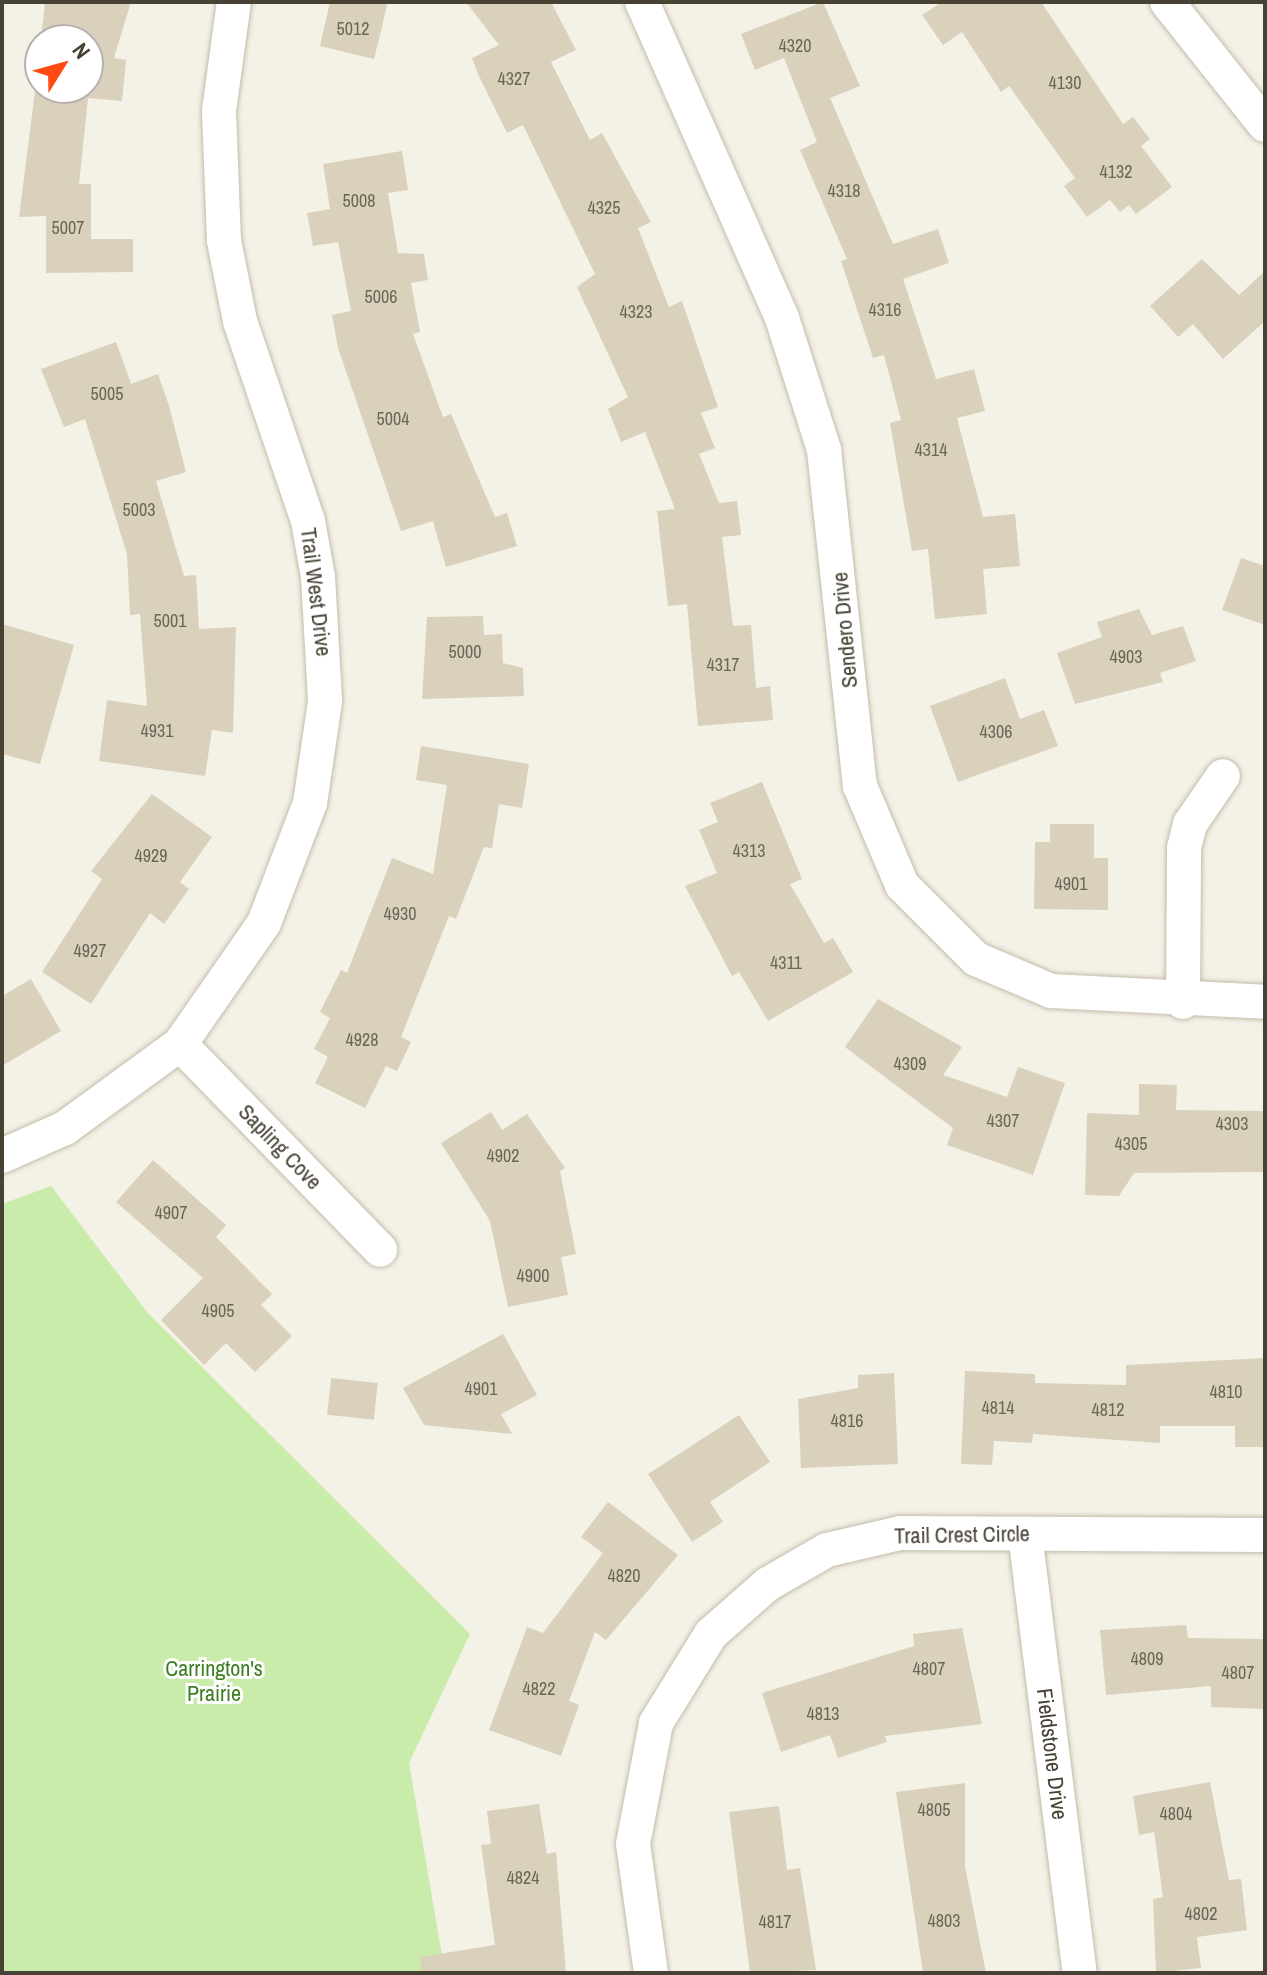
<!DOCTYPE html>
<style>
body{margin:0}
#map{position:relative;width:1267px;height:1975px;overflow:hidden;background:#f4f1e6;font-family:"Archivo Narrow",sans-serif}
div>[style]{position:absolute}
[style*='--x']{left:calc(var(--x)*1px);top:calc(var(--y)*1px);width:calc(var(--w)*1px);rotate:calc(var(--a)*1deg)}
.green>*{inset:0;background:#c9ecab}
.building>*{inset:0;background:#dad1bd;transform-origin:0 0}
.roads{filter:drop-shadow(0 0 2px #c3bdab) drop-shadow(0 0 2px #c3bdab)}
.minor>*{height:34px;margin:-17px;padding:0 17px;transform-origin:17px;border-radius:17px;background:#fff}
span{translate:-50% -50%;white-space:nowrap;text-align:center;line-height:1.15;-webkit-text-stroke:6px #fff;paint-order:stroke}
.number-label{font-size:18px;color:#6c6657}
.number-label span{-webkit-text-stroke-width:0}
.street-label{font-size:22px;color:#484235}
.park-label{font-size:22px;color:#3e7e23}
.frame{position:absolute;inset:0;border:4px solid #484235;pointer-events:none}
.north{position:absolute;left:24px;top:24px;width:80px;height:80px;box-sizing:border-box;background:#fff;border:2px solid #b6b3ae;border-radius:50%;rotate:53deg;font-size:22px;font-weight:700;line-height:32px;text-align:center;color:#484235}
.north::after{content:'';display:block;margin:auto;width:28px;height:36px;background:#ff4a12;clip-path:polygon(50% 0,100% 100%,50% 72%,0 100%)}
</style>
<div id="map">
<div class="green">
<i style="clip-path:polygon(51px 1186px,147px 1312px,470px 1634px,409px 1763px,445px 1973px,2px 1973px,2px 1204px)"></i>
</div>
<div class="building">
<i style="clip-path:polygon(45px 2px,131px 2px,114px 58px,126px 60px,122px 101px,88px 98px,79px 184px,91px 184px,91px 239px,133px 239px,133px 272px,46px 273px,46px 216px,19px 217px,40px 52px,40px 88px,88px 88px,88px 40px,41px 40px)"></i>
<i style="clip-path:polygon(330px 2px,388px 2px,374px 59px,320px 46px)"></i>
<i style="clip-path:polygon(466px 2px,551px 2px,576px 50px,551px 62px,590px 140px,602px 133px,651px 222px,638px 228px,669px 307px,682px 301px,718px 407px,701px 413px,715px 448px,699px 454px,719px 503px,737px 501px,741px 535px,722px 537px,733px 626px,751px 625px,756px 688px,770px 686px,773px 720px,698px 726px,687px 604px,668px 606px,657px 511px,675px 509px,645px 432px,621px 442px,608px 409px,628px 397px,577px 287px,595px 274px,523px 125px,507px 133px,478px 74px,472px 58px,499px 45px)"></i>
<i style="clip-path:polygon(823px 2px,860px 86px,830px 98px,893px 244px,938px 229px,949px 263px,903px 279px,936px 379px,974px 369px,985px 411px,957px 418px,983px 517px,1015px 514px,1020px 566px,983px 569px,987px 614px,935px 619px,928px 549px,912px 551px,890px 423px,901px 420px,884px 355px,873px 358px,841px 261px,847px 259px,800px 150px,817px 142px,784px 58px,755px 70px,741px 34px)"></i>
<i style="clip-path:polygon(942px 2px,1041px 2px,1123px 124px,1133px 117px,1150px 139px,1141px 146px,1172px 187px,1136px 214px,1129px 205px,1120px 212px,1110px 200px,1087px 217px,1064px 186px,1075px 178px,1009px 86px,1001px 92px,962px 32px,943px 45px,922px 15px)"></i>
<i style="clip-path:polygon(402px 151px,408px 190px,388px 193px,398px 253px,424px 254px,428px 280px,411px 283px,420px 332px,413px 334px,443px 417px,451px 414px,495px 517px,507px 513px,517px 546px,446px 567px,433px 521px,401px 531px,338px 348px,332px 315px,351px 311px,338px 242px,313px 246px,307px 213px,330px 209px,323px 164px)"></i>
<i style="clip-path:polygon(1202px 259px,1239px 295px,1265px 271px,1265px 321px,1223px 359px,1193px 324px,1178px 337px,1150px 306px)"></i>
<i style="clip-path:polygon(116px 342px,131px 384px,158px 374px,169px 406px,186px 472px,156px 481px,184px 576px,196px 575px,199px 629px,236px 627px,233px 733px,212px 730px,205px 776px,99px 761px,107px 700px,147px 706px,140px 614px,130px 615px,127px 554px,85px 419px,64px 427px,41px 369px)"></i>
<i style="clip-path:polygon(1241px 558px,1265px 566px,1265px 625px,1222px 610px)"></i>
<i style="clip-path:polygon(1139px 609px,1152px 635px,1183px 626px,1196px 661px,1160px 673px,1163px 682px,1075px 704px,1057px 653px,1102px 637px,1097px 622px)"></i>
<i style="clip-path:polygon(483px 616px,484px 635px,502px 634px,503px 663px,523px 668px,524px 696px,422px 699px,427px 617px)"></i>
<i style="clip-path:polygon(2px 624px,74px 645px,40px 764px,2px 754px)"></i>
<i style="clip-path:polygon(1005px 678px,1020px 719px,1044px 710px,1058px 746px,958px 782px,930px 706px)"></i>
<i style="clip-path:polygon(421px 746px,529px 764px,522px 808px,499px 804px,492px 848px,484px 847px,456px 919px,449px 916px,401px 1037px,411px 1042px,397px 1071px,386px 1066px,365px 1108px,315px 1083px,328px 1057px,314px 1049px,330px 1018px,320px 1012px,341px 970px,347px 973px,392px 858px,433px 874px,447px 785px,416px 780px)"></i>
<i style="clip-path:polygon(762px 782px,802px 879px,790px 884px,824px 943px,833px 938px,853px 972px,768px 1021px,739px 972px,732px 976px,685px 886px,717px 873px,699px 830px,718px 822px,710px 803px)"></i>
<i style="clip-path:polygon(152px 794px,212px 837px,180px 882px,189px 889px,164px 924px,150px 913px,91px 1004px,42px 972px,102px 879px,91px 871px)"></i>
<i style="clip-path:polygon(1050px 824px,1094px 824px,1094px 858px,1108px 858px,1108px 910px,1034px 909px,1035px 842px,1050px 842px)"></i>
<i style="clip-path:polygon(31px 979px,61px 1031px,2px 1066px,2px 996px)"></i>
<i style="clip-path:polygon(878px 999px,962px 1047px,943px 1075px,1007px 1097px,1018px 1067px,1065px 1083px,1033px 1175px,947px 1145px,953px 1128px,845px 1047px)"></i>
<i style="clip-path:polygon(1139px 1084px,1177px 1085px,1176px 1110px,1265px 1111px,1265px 1172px,1134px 1173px,1119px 1196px,1085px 1195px,1087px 1113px,1139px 1115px)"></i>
<i style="clip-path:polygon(491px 1112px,502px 1130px,527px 1114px,565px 1168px,560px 1171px,576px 1254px,561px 1257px,568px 1295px,508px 1307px,490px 1221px,441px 1143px)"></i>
<i style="clip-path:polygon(153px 1160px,226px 1225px,216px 1237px,272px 1294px,261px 1305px,292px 1336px,255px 1372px,226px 1343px,204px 1365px,161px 1320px,203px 1278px,116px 1202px)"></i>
<i style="clip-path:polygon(503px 1334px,537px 1395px,501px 1414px,512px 1434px,424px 1425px,403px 1388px)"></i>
<i style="clip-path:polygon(1265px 1358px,1265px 1447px,1235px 1447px,1235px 1426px,1160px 1426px,1160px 1443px,1033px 1434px,1032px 1443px,994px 1441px,992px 1465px,961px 1464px,965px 1371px,1035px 1374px,1035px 1383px,1126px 1385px,1126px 1365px)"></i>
<i style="clip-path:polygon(894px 1373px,898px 1464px,801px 1468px,798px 1399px,858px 1388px,858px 1375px)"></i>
<i style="left:331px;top:1378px;width:47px;height:37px;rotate:6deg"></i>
<i style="clip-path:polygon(739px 1415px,770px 1462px,710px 1502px,723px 1522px,692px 1542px,648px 1474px)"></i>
<i style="clip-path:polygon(608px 1502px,678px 1555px,606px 1640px,595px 1632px,569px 1701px,579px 1705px,561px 1756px,489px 1730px,527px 1627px,543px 1633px,603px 1553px,581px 1537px)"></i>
<i style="clip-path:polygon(1186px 1625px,1188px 1638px,1265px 1639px,1265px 1709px,1211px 1707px,1211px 1686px,1106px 1695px,1100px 1630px)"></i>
<i style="clip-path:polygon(962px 1628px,982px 1724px,885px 1736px,887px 1742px,838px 1758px,830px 1735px,781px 1752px,762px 1693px,914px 1646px,913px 1634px)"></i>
<i style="clip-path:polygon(1210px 1782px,1229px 1880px,1241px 1879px,1247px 1930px,1197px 1937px,1201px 1968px,1156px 1973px,1153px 1899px,1163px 1897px,1154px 1832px,1139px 1835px,1133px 1796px)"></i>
<i style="clip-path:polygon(965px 1783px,965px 1867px,986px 1973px,923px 1973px,896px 1792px)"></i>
<i style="clip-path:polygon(539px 1804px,547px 1854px,556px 1852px,566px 1973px,421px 1973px,420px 1957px,495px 1945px,481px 1845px,491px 1844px,487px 1811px)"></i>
<i style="clip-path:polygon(779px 1806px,787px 1870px,800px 1868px,816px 1970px,750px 1973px,729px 1812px)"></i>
</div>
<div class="roads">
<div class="minor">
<i style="--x:642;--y:2;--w:346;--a:66.1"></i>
<i style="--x:782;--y:318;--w:139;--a:72.3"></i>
<i style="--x:824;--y:450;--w:338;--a:83.9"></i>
<i style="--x:860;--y:786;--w:108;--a:67"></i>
<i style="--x:902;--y:885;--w:105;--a:45"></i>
<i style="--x:976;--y:959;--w:82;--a:23.1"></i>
<i style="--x:1051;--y:991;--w:214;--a:2.9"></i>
<i style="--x:1167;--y:2;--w:157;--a:51.5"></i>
<i style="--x:1183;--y:1002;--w:154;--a:-89.6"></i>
<i style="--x:1184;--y:848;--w:25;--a:-76"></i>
<i style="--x:1190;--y:824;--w:58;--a:-55.5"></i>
<i style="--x:180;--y:1044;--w:287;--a:45.8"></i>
<i style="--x:2;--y:1156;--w:69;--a:-24"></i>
<i style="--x:65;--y:1128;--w:142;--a:-36.1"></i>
<i style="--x:180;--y:1044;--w:147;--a:-55.2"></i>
<i style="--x:264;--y:923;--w:129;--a:-69"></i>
<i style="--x:310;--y:803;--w:103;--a:-81.6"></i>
<i style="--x:325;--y:701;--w:124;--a:-93.2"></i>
<i style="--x:318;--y:577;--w:57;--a:-100.1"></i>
<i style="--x:308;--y:521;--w:211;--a:-108.8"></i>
<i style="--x:240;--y:321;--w:82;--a:-101.3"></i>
<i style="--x:224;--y:241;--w:130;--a:-92.2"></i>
<i style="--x:219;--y:111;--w:110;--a:-82.2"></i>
<i style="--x:1025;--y:1534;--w:442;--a:82.9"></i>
<i style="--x:651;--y:1973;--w:130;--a:-97.9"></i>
<i style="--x:633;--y:1844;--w:123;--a:-79.2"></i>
<i style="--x:656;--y:1723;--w:105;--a:-58.3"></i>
<i style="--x:711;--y:1634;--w:76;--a:-41.3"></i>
<i style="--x:768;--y:1584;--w:68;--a:-30"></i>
<i style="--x:827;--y:1550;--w:75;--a:-13.1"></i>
<i style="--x:900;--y:1533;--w:365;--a:0.3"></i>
</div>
</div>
<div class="number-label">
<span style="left:353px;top:29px">5012</span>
<span style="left:795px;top:46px">4320</span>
<span style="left:514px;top:79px">4327</span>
<span style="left:1065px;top:83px">4130</span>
<span style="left:1116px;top:172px">4132</span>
<span style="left:844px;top:191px">4318</span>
<span style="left:359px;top:201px">5008</span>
<span style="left:604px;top:208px">4325</span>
<span style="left:68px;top:228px">5007</span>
<span style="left:381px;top:297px">5006</span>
<span style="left:885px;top:310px">4316</span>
<span style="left:636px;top:312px">4323</span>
<span style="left:107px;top:394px">5005</span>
<span style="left:393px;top:419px">5004</span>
<span style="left:931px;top:450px">4314</span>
<span style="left:139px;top:510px">5003</span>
<span style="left:170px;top:621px">5001</span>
<span style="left:465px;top:652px">5000</span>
<span style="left:1126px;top:657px">4903</span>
<span style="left:723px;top:665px">4317</span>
<span style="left:157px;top:731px">4931</span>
<span style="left:996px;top:732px">4306</span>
<span style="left:749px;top:851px">4313</span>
<span style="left:151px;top:856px">4929</span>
<span style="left:1071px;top:884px">4901</span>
<span style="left:400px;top:914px">4930</span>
<span style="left:90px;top:951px">4927</span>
<span style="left:786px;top:963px">4311</span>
<span style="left:362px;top:1040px">4928</span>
<span style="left:910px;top:1064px">4309</span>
<span style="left:1003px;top:1121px">4307</span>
<span style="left:1232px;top:1124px">4303</span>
<span style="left:1131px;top:1144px">4305</span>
<span style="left:503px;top:1156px">4902</span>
<span style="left:171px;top:1213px">4907</span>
<span style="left:533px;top:1276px">4900</span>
<span style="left:218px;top:1311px">4905</span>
<span style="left:481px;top:1389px">4901</span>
<span style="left:1226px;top:1392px">4810</span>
<span style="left:998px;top:1408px">4814</span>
<span style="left:1108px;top:1410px">4812</span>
<span style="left:847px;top:1421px">4816</span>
<span style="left:624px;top:1576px">4820</span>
<span style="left:1147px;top:1659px">4809</span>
<span style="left:929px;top:1669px">4807</span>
<span style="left:1238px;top:1673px">4807</span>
<span style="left:539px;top:1689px">4822</span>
<span style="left:823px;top:1714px">4813</span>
<span style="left:934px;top:1810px">4805</span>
<span style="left:1176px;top:1814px">4804</span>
<span style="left:523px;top:1878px">4824</span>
<span style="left:1201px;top:1914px">4802</span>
<span style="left:944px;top:1921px">4803</span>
<span style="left:775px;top:1922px">4817</span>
</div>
<div class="street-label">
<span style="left:316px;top:592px;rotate:83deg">Trail West Drive</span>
<span style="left:845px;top:630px;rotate:-95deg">Sendero Drive</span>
<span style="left:280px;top:1147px;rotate:46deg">Sapling Cove</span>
<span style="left:962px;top:1535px;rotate:-1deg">Trail Crest Circle</span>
<span style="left:1052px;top:1754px;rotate:83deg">Fieldstone Drive</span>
</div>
<div class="park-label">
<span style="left:214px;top:1681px">Carrington's<br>Prairie</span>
</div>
<div class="frame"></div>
<div class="north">N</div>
</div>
